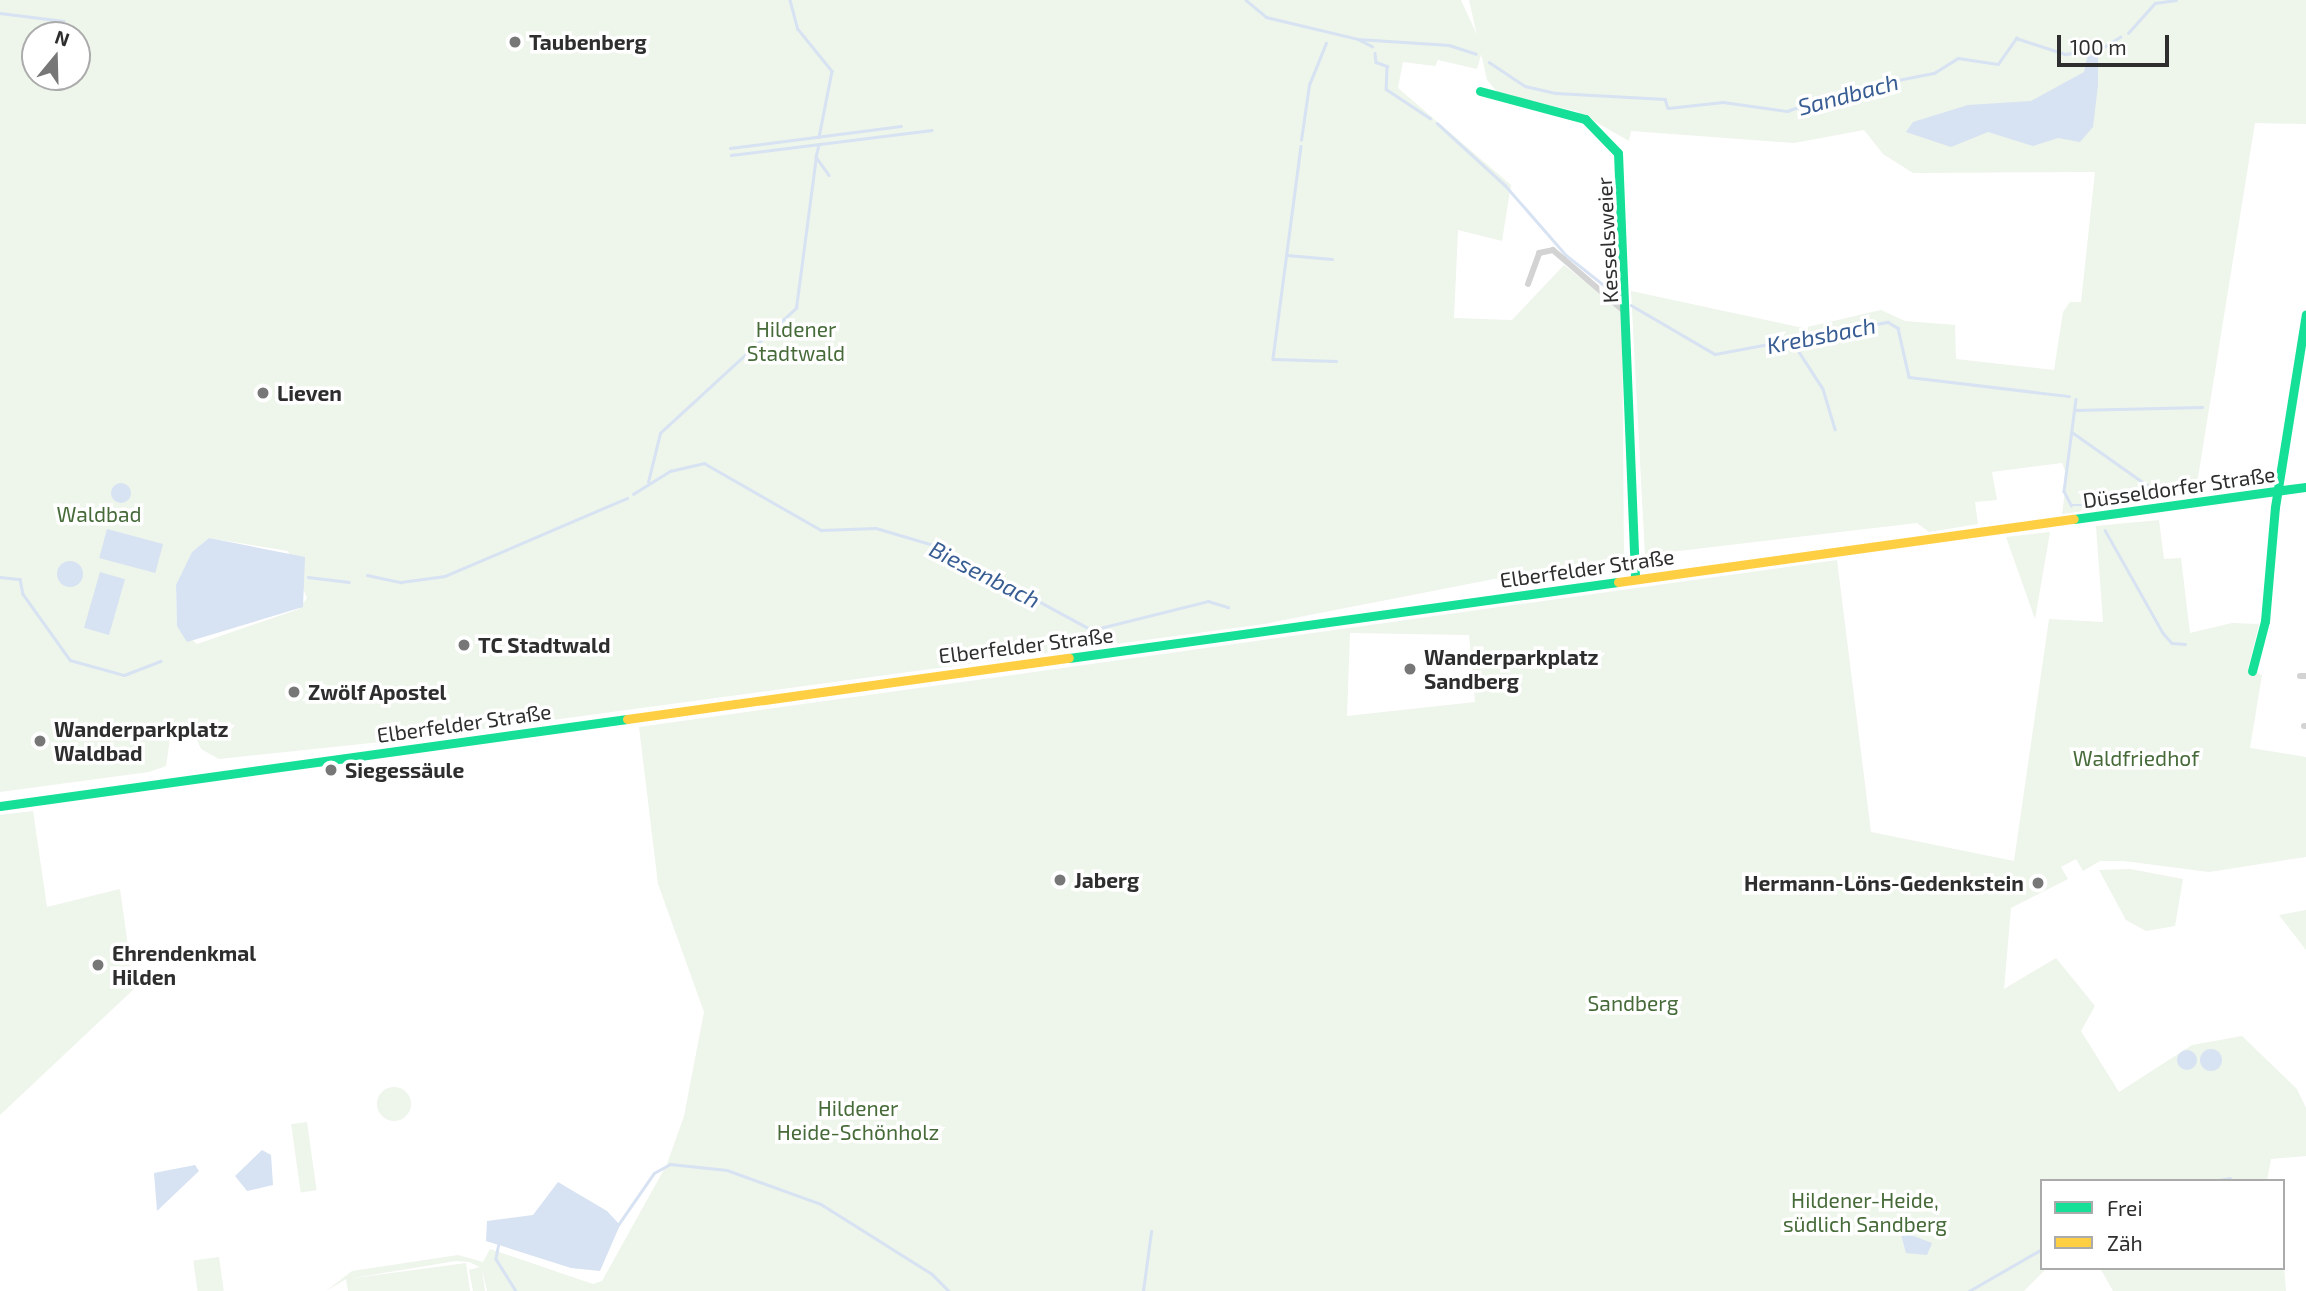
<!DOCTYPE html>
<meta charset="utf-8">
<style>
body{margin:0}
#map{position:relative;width:2306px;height:1291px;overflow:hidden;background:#fff;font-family:"Exo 2",sans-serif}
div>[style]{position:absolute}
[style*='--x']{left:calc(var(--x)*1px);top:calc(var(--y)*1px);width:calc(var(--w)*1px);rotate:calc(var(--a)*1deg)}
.green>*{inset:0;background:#eef5eb;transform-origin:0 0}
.round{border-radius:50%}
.water>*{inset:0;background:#d7e2f2;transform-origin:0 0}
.stream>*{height:2.5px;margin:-1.25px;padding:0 1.25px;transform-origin:1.25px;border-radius:1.25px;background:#d7e2f2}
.street>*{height:6px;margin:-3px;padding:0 3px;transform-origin:3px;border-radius:3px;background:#d3d3d3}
.fast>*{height:9px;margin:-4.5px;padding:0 4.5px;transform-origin:4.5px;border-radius:4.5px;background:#16e098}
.slow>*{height:9px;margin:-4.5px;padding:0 4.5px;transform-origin:4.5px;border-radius:4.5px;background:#ffcf43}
.dots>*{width:19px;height:19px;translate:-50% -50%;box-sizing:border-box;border:4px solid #fff;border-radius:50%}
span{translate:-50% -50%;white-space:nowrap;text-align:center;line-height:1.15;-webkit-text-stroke:7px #fff;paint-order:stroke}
.poi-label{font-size:21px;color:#2e2e2e;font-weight:700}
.left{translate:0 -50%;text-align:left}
.right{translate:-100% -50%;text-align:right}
.street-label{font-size:21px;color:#2e2e2e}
.park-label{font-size:21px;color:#466b39}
.water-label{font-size:23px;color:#385d93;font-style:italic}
.legend{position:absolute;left:2040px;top:1179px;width:245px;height:91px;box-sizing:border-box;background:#fff;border:2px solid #ababab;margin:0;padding:9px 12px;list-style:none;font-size:21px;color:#2e2e2e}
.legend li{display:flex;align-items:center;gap:14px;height:35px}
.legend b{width:35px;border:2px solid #ababab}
.north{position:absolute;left:21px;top:21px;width:70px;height:70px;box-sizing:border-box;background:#fff;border:2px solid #ababab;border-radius:50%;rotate:19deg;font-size:19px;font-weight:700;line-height:28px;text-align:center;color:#2e2e2e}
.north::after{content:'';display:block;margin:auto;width:24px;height:32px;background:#777;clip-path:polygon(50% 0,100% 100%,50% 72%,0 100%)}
.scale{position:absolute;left:2057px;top:35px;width:112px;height:32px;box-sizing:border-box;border:4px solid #2e2e2e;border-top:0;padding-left:9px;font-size:21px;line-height:24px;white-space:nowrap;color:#2e2e2e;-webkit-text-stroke:5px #fff;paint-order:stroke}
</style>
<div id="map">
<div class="green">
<i style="clip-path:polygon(evenodd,0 0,1461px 0,1483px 48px,1477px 69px,1438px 60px,1435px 66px,1403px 62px,1398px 88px,1511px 185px,1502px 241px,1458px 230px,1454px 318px,1512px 320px,1564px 265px,1622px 311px,1624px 560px,1561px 566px,1264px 624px,419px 738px,219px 759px,201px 749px,194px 733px,170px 739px,166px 766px,149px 772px,0 792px,0 0,35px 35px,77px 35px,77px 77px,35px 77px,35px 35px,0 0,209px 538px,288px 551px,307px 598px,299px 609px,197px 644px,177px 626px,176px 586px,192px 552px,209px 538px)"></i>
<i style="clip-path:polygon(1469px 0,2306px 0,2306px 124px,2255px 123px,2195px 496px,2062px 514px,2067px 476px,2062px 463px,1992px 472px,1997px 500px,1975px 502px,1978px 524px,1929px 532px,1917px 523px,1645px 555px,1631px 291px,1803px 328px,1881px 310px,1905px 321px,1955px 325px,1956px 359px,2054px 370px,2063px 312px,2070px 302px,2081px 302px,2095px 172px,1913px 173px,1883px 154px,1864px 130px,1794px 143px,1631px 131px,1629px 141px,1576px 111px,1499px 94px,1487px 80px)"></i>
<i style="clip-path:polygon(evenodd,2159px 520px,2164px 559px,2181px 558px,2190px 633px,2232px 623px,2259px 624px,2248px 669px,2262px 675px,2250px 748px,2306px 757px,2306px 857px,2209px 872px,2124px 861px,2100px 861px,2083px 871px,2076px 859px,2061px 867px,2068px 879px,2011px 908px,2004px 989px,2056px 958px,2095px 1006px,2081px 1031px,2119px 1092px,2192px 1045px,2242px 1036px,2297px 1089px,2306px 1108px,2306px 1156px,2271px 1159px,2267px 1181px,2042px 1181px,2042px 1268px,2047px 1268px,2024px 1291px,487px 1291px,482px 1269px,485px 1291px,473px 1291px,469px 1270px,480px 1267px,469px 1262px,456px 1261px,347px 1279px,466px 1263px,470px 1291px,348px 1291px,346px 1279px,326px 1291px,352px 1271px,458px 1255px,483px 1262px,490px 1249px,593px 1284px,602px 1281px,667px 1164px,684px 1116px,704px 1012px,658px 884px,639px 727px,1837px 560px,1871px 832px,2014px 861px,2049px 619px,2103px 622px,2096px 526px,2159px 520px,1350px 633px,1469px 635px,1475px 702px,1347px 716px,1350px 633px)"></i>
<i style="clip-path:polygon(2050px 532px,2035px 619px,2006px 537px)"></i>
<i style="clip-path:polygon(33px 811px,47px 907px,120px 889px,134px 989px,0 1115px,0 815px)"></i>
<i style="clip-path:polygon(2130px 869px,2183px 879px,2175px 926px,2146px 931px,2126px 920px,2099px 870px)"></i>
<i style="clip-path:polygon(2306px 910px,2306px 950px,2279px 915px)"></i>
<i class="round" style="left:377px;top:1087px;width:34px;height:34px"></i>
<i style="left:307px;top:1122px;width:69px;height:16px;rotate:82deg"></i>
<i style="clip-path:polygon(2283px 1253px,2286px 1291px,2113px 1291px,2100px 1268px,2283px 1268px)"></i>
<i style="left:219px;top:1257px;width:34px;height:26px;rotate:82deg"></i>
</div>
<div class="water">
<i style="clip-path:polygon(2088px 54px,2098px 54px,2098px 85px,2093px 127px,2080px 142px,2058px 138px,2033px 146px,1988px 132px,1951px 147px,1906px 132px,1913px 122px,1968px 105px,2031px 101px,2084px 72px)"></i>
<i class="round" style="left:111px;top:483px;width:20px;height:20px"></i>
<i style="left:107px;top:529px;width:58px;height:30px;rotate:15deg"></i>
<i style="clip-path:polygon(209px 538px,305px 557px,303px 607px,187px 642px,177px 626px,176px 585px,192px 552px)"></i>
<i class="round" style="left:57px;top:561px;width:26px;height:26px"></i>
<i style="left:100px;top:572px;width:26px;height:58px;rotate:16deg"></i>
<i class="round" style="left:2200px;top:1049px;width:22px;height:22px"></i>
<i class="round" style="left:2177px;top:1050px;width:20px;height:20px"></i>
<i style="clip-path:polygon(262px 1150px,271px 1155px,273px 1185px,247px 1191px,235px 1176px)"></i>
<i style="clip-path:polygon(195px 1165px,199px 1171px,157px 1211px,154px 1173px)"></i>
<i style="clip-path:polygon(558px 1182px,607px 1211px,620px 1225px,600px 1271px,571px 1268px,486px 1241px,487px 1221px,533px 1215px)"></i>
<i style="clip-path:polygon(1900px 1231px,1932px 1243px,1927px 1255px,1906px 1253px)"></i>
</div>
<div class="stream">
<i style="--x:790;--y:0;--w:30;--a:75"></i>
<i style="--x:798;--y:29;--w:54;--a:51"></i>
<i style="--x:832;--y:71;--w:67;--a:101.1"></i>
<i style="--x:1246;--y:0;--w:26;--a:40"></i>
<i style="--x:1266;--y:17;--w:95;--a:13.4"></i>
<i style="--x:1358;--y:39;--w:91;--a:3.8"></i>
<i style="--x:1449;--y:45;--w:28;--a:18"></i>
<i style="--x:0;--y:13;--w:64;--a:7.2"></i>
<i style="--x:2128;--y:33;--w:40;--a:-48"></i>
<i style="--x:2155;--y:3;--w:21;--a:-8"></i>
<i style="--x:1358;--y:39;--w:16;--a:27"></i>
<i style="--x:1375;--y:53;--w:9;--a:84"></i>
<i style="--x:1376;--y:62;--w:12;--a:20"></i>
<i style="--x:1387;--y:66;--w:23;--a:92"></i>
<i style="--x:1386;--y:89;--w:53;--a:33.4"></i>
<i style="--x:1489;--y:62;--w:43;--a:33.7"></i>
<i style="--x:1525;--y:86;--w:32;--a:13"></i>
<i style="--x:1556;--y:93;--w:109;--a:3.2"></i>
<i style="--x:1665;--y:99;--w:9;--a:72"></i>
<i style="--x:1668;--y:108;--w:55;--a:-6.2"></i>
<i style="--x:1723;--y:102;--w:65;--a:8"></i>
<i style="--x:1787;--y:111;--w:64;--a:-19.3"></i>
<i style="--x:1847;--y:90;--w:89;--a:-11.1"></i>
<i style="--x:1934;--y:73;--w:28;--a:-32"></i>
<i style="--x:1958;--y:58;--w:40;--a:8.5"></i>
<i style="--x:1998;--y:64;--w:32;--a:-55"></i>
<i style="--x:2016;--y:38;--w:52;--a:18.1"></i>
<i style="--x:2065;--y:54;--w:34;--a:-7"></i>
<i style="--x:2099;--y:50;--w:25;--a:-32"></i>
<i style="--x:1437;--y:123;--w:92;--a:42.4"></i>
<i style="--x:1505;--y:185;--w:93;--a:48.9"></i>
<i style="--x:1566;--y:255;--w:69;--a:38.5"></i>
<i style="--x:1301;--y:140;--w:56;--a:-81.7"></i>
<i style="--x:1309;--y:85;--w:45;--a:-68"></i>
<i style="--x:819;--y:145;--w:12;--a:104"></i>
<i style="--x:816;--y:157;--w:22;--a:54"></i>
<i style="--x:1301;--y:146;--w:215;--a:97.5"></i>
<i style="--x:1273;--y:359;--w:63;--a:1.8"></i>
<i style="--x:730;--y:148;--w:172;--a:-7.3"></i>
<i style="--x:731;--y:155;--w:202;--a:-7.1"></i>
<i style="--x:1287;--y:255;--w:45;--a:5.1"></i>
<i style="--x:1631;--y:305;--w:97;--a:30.3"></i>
<i style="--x:1715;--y:354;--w:176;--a:-10.5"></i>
<i style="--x:1888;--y:322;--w:12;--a:31"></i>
<i style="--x:1898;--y:328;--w:50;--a:77.3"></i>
<i style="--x:1909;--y:377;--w:161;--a:6.8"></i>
<i style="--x:1792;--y:341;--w:57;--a:57.1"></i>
<i style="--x:1823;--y:389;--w:42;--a:73.3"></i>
<i style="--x:2076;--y:399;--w:93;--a:97.4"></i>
<i style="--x:2064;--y:491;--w:16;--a:63"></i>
<i style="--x:2071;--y:505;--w:27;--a:0"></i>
<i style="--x:2075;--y:410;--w:127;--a:-1.4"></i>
<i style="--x:2072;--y:432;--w:97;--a:35.3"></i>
<i style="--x:648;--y:482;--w:50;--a:-76.2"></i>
<i style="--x:660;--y:433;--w:185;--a:-42.6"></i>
<i style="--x:796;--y:308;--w:152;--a:-82.5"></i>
<i style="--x:633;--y:494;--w:44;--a:-31.9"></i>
<i style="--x:670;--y:471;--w:35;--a:-13"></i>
<i style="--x:704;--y:463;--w:135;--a:29.8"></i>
<i style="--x:821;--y:530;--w:55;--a:-2.1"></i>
<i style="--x:876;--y:528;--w:64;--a:16.4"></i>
<i style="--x:937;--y:546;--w:176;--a:28.5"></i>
<i style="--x:1092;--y:630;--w:120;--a:-14"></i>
<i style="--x:1208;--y:601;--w:21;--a:17"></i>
<i style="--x:2105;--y:530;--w:118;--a:60.6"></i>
<i style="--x:2163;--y:633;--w:13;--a:48"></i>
<i style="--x:2172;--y:643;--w:13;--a:4"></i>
<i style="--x:367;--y:575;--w:35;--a:12"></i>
<i style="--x:401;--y:582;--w:44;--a:-7.8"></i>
<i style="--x:445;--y:576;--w:198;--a:-23.2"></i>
<i style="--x:0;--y:577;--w:20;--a:6"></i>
<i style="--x:20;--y:579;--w:15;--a:79"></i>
<i style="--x:23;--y:594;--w:81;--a:54.5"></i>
<i style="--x:70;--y:660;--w:56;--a:15.5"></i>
<i style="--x:124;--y:675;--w:39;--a:-21"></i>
<i style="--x:308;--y:577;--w:41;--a:7"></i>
<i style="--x:2213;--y:1181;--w:17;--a:-10"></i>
<i style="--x:618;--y:1225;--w:63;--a:-55.3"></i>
<i style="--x:654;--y:1173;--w:18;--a:-29"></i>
<i style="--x:670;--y:1164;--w:57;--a:6"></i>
<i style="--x:727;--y:1170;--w:100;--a:19.9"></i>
<i style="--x:821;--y:1204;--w:131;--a:32.2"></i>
<i style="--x:932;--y:1274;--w:24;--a:45"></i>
<i style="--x:499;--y:1243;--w:16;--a:101"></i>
<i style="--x:496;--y:1259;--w:38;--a:58"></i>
<i style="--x:1143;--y:1291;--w:60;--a:-82.3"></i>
<i style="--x:1969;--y:1291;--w:84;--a:-29.9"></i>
</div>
<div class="street">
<i style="--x:1528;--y:284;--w:33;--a:-70"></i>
<i style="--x:1539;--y:253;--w:14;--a:-12"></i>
<i style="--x:1553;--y:250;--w:94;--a:40.7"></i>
<i style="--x:2300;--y:676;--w:6;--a:0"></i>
<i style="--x:2304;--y:726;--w:2;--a:0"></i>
</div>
<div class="fast">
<i style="--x:1480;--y:91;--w:109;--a:14.9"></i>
<i style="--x:1585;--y:119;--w:47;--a:45.9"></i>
<i style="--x:1618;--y:153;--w:425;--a:87.7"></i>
<i style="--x:2074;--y:519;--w:234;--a:-7.9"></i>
<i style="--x:1069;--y:658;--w:554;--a:-7.88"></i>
<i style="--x:2252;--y:671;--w:52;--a:-75.4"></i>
<i style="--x:2265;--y:621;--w:114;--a:-85"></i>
<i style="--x:2275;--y:507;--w:195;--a:-80.9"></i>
<i style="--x:0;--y:806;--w:633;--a:-7.9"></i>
</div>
<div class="slow">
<i style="--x:1618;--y:582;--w:460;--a:-7.9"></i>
<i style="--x:627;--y:719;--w:446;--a:-7.9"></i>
</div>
<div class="dots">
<i style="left:515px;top:42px;background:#777"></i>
<i style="left:263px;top:393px;background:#777"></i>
<i style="left:464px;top:645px;background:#777"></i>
<i style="left:1410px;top:669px;background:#777"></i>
<i style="left:294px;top:692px;background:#777"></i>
<i style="left:40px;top:741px;background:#777"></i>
<i style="left:331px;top:770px;background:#777"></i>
<i style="left:1060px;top:880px;background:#777"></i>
<i style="left:2038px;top:883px;background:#777"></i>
<i style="left:98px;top:965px;background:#777"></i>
</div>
<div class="poi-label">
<span class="left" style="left:529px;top:42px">Taubenberg</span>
<span class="left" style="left:277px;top:393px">Lieven</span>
<span class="left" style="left:478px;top:645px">TC Stadtwald</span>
<span class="left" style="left:1424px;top:669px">Wanderparkplatz<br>Sandberg</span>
<span class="left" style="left:308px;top:692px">Zwölf Apostel</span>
<span class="left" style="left:54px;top:741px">Wanderparkplatz<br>Waldbad</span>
<span class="left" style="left:345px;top:770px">Siegessäule</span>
<span class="left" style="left:1074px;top:880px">Jaberg</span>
<span class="right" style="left:2024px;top:883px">Hermann-Löns-Gedenkstein</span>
<span class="left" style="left:112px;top:965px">Ehrendenkmal<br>Hilden</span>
</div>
<div class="street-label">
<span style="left:1607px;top:240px;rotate:-93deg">Kesselsweier</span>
<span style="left:2179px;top:487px;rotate:-8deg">Düsseldorfer Straße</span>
<span style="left:1587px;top:568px;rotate:-8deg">Elberfelder Straße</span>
<span style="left:1026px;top:645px;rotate:-7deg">Elberfelder Straße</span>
<span style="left:464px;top:723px;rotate:-8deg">Elberfelder Straße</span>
</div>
<div class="park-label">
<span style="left:796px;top:341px">Hildener<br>Stadtwald</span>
<span style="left:99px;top:514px">Waldbad</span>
<span style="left:2136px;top:758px">Waldfriedhof</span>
<span style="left:1633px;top:1003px">Sandberg</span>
<span style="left:858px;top:1120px">Hildener<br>Heide-Schönholz</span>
<span style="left:1865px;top:1212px">Hildener-Heide,<br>südlich Sandberg</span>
</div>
<div class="water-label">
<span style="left:1848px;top:94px;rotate:-15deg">Sandbach</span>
<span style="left:1821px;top:335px;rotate:-11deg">Krebsbach</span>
<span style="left:985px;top:574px;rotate:27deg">Biesenbach</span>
</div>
<ul class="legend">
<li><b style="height:9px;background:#16e098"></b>Frei</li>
<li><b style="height:9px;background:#ffcf43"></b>Zäh</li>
</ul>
<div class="north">N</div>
<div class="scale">100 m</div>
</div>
